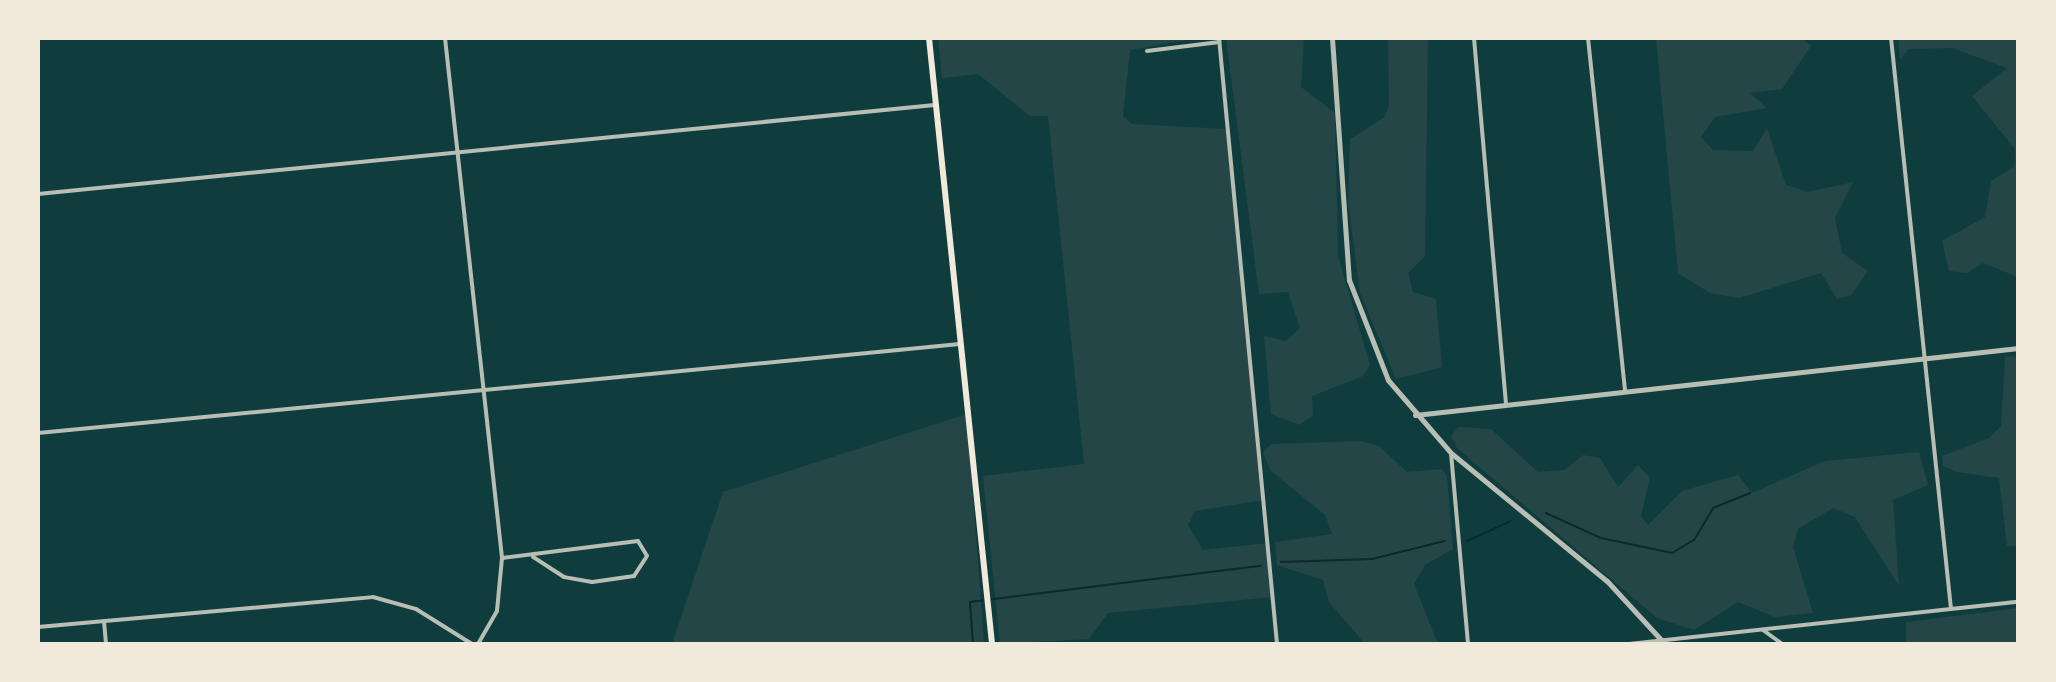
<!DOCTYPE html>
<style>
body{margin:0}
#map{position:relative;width:2056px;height:682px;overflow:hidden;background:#0f3d3e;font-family:Bitter,serif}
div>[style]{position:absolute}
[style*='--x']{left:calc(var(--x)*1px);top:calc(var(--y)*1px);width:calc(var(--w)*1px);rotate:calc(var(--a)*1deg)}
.green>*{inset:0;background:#244646}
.stream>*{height:2px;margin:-1px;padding:0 1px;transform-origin:1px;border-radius:1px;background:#0a2a2b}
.minor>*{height:4px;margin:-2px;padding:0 2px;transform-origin:2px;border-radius:2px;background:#b8beb3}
.tertiary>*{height:5px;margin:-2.5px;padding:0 2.5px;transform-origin:2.5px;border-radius:2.5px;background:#b8beb3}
.secondary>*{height:6px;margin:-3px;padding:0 3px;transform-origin:3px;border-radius:3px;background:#f1e9da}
span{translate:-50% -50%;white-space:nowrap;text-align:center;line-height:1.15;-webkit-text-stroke:8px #f1e9da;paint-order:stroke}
.frame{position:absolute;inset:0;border:40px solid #f1e9da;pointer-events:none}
</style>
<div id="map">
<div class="green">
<i style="clip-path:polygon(938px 38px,1197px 38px,1130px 50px,1123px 116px,1132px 124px,1227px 129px,1263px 500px,1195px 511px,1188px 525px,1203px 550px,1268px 543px,1273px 597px,1108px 613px,1089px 639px,1000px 644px,983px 476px,1084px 464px,1048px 116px,1030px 116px,978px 74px,942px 78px)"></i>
<i style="clip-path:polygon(1226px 38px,1304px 38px,1301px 87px,1335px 113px,1338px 256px,1370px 365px,1363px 376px,1312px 396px,1313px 416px,1299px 425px,1271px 414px,1264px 336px,1286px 341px,1300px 328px,1288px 292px,1259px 294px)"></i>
<i style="clip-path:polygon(1388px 38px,1428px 38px,1425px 256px,1408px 273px,1413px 292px,1436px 299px,1442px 367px,1396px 379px,1360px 293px,1348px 202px,1350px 139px,1384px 118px,1389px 105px)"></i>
<i style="clip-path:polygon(1656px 38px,1801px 38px,1811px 46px,1782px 89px,1750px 93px,1767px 108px,1715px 117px,1701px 137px,1713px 150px,1753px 151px,1767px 128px,1786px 185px,1808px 192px,1853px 182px,1835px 218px,1842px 253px,1868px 271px,1851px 295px,1837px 299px,1821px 273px,1739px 298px,1710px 293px,1678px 273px)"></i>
<i style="clip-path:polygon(1898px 38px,2018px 38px,2018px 277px,1983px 263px,1967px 273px,1949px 271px,1942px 241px,1985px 217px,1991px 181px,2014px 167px,2015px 149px,1972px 96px,2007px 68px,1952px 48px,1909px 49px,1900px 59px)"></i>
<i style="clip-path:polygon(2018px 356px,2018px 546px,2007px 546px,1999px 478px,1957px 472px,1943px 466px,1942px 456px,1989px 438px,2001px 426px,2005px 357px)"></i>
<i style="clip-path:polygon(967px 414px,984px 644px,672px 644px,723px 492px)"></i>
<i style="clip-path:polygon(1458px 427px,1491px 429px,1538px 472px,1565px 470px,1583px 455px,1600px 458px,1618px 487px,1638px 465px,1650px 478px,1641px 516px,1648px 525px,1682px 491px,1738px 475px,1752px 493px,1825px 461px,1919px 452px,1928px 485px,1893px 500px,1899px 586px,1855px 517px,1833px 508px,1798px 529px,1793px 547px,1813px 613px,1775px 617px,1738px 602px,1694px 630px,1657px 618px,1457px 448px,1451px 436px)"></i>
<i style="clip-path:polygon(1362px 441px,1379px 446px,1407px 472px,1442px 469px,1447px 476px,1453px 549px,1425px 565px,1414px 584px,1438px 644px,1365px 644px,1329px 602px,1323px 580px,1277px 565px,1275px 542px,1332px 534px,1325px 515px,1271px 471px,1263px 453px,1271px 444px)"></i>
<i style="clip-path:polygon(2018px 608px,2018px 644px,1906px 644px,1906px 622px)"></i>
</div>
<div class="stream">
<i style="--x:1546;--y:513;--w:60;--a:24.4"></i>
<i style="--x:1601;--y:538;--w:73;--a:11.9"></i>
<i style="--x:1672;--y:553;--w:26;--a:-31"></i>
<i style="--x:1694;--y:540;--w:37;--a:-59"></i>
<i style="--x:1713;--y:508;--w:40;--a:-22"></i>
<i style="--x:1467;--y:541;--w:48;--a:-24.4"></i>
<i style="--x:1281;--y:562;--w:91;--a:-1.9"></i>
<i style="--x:1372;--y:559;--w:75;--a:-13.9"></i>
<i style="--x:973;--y:644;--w:42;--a:-94.1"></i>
<i style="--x:970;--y:602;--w:293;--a:-7.1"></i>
</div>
<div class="minor">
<i style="--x:445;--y:38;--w:523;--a:83.74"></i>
<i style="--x:502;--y:558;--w:53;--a:95.4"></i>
<i style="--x:497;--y:611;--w:38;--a:120"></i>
<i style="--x:1219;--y:38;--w:609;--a:84.53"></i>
<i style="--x:1474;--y:38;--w:367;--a:85"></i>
<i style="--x:1588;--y:38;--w:355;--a:84"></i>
<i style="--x:1891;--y:38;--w:574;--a:84"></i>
<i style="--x:1147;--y:51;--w:73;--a:-7.1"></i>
<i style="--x:38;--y:194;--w:901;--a:-5.67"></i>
<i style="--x:38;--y:433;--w:926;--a:-5.51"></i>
<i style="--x:1451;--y:453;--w:192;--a:84.9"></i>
<i style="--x:502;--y:558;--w:137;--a:-7.1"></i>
<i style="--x:638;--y:541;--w:17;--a:59"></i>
<i style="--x:647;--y:556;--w:24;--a:123"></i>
<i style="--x:634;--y:576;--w:42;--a:171.9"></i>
<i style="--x:592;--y:582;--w:28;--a:-170"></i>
<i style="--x:564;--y:577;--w:37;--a:-147"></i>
<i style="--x:104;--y:621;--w:23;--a:85"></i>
<i style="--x:38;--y:627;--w:336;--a:-5.1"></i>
<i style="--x:373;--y:597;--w:45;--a:15.6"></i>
<i style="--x:416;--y:609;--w:66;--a:32"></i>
<i style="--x:1763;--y:630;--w:24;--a:36"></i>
<i style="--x:1629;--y:644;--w:391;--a:-6.2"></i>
</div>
<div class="tertiary">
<i style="--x:1332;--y:38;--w:243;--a:86"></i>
<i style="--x:1349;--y:280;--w:107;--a:68.7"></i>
<i style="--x:1388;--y:380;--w:96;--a:49.2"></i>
<i style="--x:1451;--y:453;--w:202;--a:39.4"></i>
<i style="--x:1607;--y:581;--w:86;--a:47.4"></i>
<i style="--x:1415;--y:415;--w:607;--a:-6.34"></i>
</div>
<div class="secondary">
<i style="--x:929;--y:38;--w:609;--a:84.06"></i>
</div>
<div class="frame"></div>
</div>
